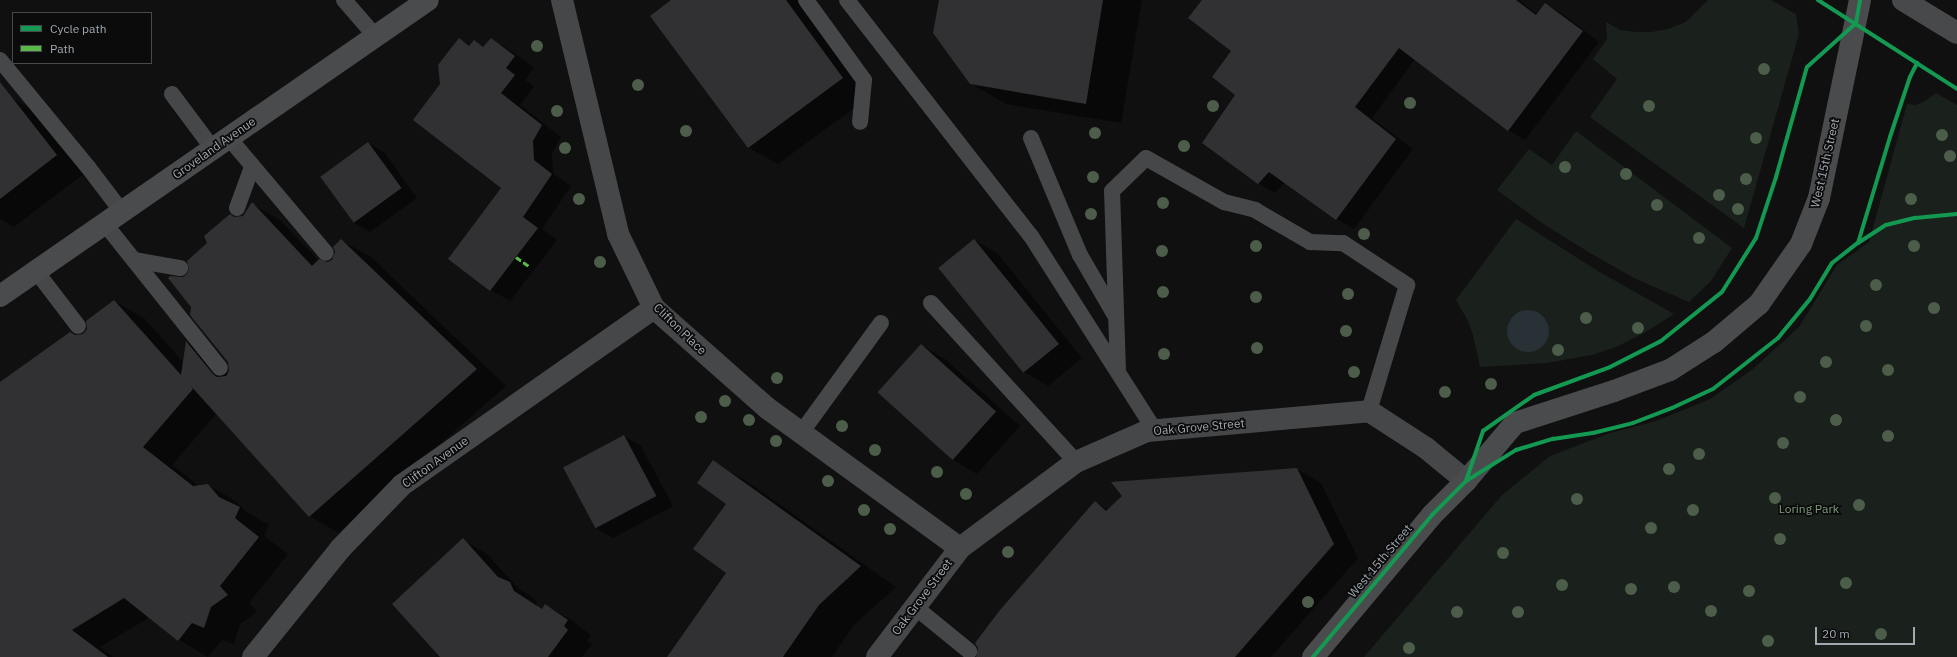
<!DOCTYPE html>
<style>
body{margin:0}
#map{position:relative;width:1957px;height:657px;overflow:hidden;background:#101011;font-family:"IBM Plex Sans",sans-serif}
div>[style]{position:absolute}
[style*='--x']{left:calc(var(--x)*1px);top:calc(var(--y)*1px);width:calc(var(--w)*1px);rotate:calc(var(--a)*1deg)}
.green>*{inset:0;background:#1a201b}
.water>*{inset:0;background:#283135}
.round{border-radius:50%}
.shadow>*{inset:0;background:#0007}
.building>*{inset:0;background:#313133;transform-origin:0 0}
.lane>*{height:16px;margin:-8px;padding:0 8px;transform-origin:8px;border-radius:8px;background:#454749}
.street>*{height:22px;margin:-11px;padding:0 11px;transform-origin:11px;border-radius:11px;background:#454749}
.secondary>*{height:22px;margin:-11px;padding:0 11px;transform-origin:11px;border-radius:11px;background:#494b4d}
.primary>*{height:22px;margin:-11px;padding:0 11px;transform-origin:11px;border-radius:11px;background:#47494b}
.quiet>*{height:3px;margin-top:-1.5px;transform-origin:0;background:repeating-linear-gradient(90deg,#58b947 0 6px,transparent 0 9px)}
.cycleway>*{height:4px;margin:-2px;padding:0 2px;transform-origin:2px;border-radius:2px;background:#139951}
.trees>*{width:12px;height:12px;margin:-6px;border-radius:50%;background:#4c5d4a}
span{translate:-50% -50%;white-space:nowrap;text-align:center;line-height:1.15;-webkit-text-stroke:3.5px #0b0b0c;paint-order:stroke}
.street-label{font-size:12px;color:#a1a9b1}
.park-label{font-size:12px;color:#7d9c79}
.legend{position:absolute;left:12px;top:12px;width:140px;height:52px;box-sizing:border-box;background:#0b0b0c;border:1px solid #474a4e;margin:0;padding:5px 7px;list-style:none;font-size:12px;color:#a1a9b1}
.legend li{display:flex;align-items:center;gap:8px;height:20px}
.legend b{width:20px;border:1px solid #474a4e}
.scale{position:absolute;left:1815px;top:627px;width:100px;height:18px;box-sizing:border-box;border:2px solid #a1a9b1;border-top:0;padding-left:5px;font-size:12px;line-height:14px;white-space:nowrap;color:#a1a9b1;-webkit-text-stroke:3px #0b0b0c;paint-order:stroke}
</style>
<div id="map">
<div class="green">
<i style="clip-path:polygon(1708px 0,1771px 0,1796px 14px,1799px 34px,1744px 228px,1590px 117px,1617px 79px,1593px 59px,1607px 39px,1606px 22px,1620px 30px,1635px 32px,1651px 32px,1668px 29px,1686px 22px)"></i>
<i style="clip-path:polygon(1936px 93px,1957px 105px,1957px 657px,1364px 657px,1502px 495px,1550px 456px,1610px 433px,1656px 421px,1710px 399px,1753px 369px,1799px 327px,1837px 265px,1869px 242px,1907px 104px,1916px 105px,1925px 101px)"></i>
<i style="clip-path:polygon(1576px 131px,1732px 248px,1711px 281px,1689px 302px,1636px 279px,1590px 253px,1542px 223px,1497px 190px,1529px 149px,1552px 165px)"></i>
<i style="clip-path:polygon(1516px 219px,1598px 271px,1674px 314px,1644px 333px,1616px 347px,1592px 355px,1547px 363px,1480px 367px,1473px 335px,1468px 321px,1456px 300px)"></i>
</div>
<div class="water">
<i class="round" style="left:1507px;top:310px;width:42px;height:42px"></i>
</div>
<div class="shadow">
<i style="clip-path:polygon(673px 0,802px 0,872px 95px,778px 164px,749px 148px,652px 16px)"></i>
<i style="clip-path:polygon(940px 0,1142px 0,1121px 123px,1006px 104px,970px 83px)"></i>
<i style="clip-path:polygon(1203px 0,1519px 0,1538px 15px,1546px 5px,1563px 14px,1599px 42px,1525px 140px,1508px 130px,1415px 59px,1372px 118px,1413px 149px,1354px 229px,1337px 219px,1285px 182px,1275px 193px,1258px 183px,1237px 95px,1233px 51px)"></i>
<i style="clip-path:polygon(459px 39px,471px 46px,474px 42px,484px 47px,491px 39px,510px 50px,534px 68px,525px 80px,534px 86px,520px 105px,561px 137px,552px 153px,553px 173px,571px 186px,542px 229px,557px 240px,510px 301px,491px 290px,450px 259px,503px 187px,441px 85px)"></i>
<i style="clip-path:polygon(11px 98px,40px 114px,85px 173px,14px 227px,0 219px,0 106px)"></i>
<i style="clip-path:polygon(368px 143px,385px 153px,417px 198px,370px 232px,353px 222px)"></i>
<i style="clip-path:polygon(252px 204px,281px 221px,318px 260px,327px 263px,333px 261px,341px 240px,371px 257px,506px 386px,339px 533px,309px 516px,217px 413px,172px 465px,199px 486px,208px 485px,237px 502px,245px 511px,269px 525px,264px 536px,288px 554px,249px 603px,257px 612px,240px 624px,234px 644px,222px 640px,208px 657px,179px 640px,150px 617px,100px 647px,113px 657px,0 657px,0 384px,75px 336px,84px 335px,114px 301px,144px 318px,184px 363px,187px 342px,216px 359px,228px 374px,230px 371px,229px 362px,192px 306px,183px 278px,188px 275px,234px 218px,243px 216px)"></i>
<i style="clip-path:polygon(974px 240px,998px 254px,1082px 358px,1048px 386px,1024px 372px)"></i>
<i style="clip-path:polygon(921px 345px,945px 359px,1020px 426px,977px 474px,953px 460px)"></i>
<i style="clip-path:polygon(624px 436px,641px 446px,673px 506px,613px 538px,596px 528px)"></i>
<i style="clip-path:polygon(713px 462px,748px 482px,896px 587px,854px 625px,832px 657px,668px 657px,728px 573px,727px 503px)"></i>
<i style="clip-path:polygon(1297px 469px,1321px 483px,1358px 558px,1271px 657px,977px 657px,979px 652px,976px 644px,1095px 503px,1109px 510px)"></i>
<i style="clip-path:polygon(463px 540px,487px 554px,519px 589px,534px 598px,538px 607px,543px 610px,546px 605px,570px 619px,591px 635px,587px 641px,592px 644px,582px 657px,441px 657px)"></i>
</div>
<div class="building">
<i style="clip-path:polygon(671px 0,786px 0,843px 78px,748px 148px,650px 16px)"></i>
<i style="clip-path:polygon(939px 0,1103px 0,1086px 104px,970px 84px,933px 33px)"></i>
<i style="clip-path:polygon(1202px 0,1516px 0,1536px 15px,1545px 3px,1583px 31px,1508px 131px,1399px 48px,1355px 107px,1396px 139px,1336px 220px,1269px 172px,1258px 184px,1202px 143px,1235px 95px,1212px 77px,1231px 51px,1188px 18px)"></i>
<i style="clip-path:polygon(459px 38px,469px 46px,474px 40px,483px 47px,491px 38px,515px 56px,506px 68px,515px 75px,501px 93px,542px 125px,533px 141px,534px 160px,552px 174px,523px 217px,538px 228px,490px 291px,448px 259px,501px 188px,413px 120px,440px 84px,438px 65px)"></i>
<i style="clip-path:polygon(0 82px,57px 155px,0 199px)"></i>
<i style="left:368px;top:142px;width:57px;height:59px;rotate:54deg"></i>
<i style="clip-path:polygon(252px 202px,312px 266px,319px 259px,327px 262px,332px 260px,335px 252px,333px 247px,341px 239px,477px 369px,309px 517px,190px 385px,193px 389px,143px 447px,193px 486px,208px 484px,219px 497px,240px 507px,235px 518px,259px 537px,220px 586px,228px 595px,211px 607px,204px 628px,192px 623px,178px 641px,124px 598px,72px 630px,108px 657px,0 657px,0 382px,70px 332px,75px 335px,83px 334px,87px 329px,86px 321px,114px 300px,181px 375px,186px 341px,213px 374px,217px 377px,226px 376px,229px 371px,228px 362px,190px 315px,191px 307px,168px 278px,170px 276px,183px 277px,187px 274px,189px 269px,187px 261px,207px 243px,204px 236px,230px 214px,234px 217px,243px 216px)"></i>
<i style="left:974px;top:239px;width:135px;height:46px;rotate:51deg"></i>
<i style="left:921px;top:344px;width:101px;height:65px;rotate:42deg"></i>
<i style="left:624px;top:435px;width:69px;height:69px;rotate:62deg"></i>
<i style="clip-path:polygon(713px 460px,861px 566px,819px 605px,783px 657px,667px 657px,726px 573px,693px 549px,726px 504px,697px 483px)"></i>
<i style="clip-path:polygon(1297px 468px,1334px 544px,1235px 657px,976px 657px,978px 648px,975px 643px,1000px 610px,1095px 501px,1106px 511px,1122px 496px,1111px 482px)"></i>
<i style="clip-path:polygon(463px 538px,498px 577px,510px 582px,514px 591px,542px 609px,545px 604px,568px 620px,564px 626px,568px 630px,548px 657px,440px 657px,392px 604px)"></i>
</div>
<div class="lane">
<i style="--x:344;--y:0;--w:49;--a:49.1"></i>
<i style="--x:806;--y:0;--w:99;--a:54.1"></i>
<i style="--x:864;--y:80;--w:42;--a:95.4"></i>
<i style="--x:847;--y:0;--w:299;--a:52.1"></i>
<i style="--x:1031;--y:236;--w:231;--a:57.5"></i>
<i style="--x:0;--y:60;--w:139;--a:50.6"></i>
<i style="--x:88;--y:167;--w:56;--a:52.9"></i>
<i style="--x:172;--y:94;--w:69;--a:53.3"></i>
<i style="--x:229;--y:138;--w:150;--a:49.9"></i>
<i style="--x:1031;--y:138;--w:127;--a:67.3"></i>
<i style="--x:1080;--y:255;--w:72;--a:59.9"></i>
<i style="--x:237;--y:208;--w:44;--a:-69.9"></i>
<i style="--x:105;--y:224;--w:184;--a:51.4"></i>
<i style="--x:134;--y:260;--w:47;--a:9.9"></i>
<i style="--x:36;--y:271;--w:69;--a:52.6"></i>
<i style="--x:931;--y:303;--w:215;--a:47.6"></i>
<i style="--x:1118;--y:371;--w:180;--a:-91.9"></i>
<i style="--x:1112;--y:191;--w:47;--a:-44.1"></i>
<i style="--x:1146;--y:158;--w:90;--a:29.4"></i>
<i style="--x:1224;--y:202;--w:32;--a:14"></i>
<i style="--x:1255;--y:210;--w:64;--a:30.2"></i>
<i style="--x:1310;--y:242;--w:33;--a:2"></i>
<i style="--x:1343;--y:243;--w:77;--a:33.3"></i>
<i style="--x:1407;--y:285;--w:132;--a:106.8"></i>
<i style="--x:801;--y:433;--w:136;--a:-54"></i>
<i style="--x:915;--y:607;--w:70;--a:39.2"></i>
</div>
<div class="street">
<i style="--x:562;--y:0;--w:241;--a:76.5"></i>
<i style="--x:618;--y:234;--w:82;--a:64.1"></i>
<i style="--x:654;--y:308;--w:151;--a:41.5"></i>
<i style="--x:767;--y:408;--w:238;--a:36"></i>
<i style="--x:253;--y:657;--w:139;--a:-51.1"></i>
<i style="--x:340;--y:549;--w:89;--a:-45.9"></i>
<i style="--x:402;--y:485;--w:308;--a:-35.1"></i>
<i style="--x:877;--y:657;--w:137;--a:-52.7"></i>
<i style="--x:960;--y:548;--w:144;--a:-36.6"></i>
<i style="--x:1076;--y:462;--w:77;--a:-23.6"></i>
<i style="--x:1147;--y:431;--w:223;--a:-5.1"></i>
<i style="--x:1369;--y:411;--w:68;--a:33"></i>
<i style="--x:1426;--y:448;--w:52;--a:39.5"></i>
</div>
<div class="secondary">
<i style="--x:0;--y:296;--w:520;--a:-34.67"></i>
<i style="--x:1313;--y:657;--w:185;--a:-50"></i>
<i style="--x:1432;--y:515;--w:48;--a:-45"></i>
<i style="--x:1466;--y:481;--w:76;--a:-49.8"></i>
<i style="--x:1515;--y:423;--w:104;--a:-17.9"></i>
<i style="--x:1614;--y:391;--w:60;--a:-20.6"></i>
<i style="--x:1670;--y:370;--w:52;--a:-32.5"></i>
<i style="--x:1714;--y:342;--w:59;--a:-40.2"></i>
<i style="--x:1759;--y:304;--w:73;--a:-55"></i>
<i style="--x:1801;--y:244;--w:49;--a:-68.6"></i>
<i style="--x:1819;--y:198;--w:202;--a:-78.3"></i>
</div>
<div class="primary">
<i style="--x:1903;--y:0;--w:63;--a:31.4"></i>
</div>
<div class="quiet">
<i style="--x:516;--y:257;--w:16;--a:35"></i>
</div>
<div class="cycleway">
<i style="--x:1818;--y:0;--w:165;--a:32.6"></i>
<i style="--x:1858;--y:243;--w:111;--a:-73.2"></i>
<i style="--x:1890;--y:137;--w:63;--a:-71.6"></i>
<i style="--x:1910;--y:77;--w:16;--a:-63"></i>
<i style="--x:1466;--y:481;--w:53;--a:-71.2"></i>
<i style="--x:1483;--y:431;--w:62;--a:-35.2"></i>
<i style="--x:1534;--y:395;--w:81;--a:-20.2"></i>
<i style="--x:1610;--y:367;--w:57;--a:-27"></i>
<i style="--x:1661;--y:341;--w:78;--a:-38.8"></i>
<i style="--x:1722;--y:292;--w:64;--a:-57.8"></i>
<i style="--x:1756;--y:238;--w:64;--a:-71.8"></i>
<i style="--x:1776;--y:177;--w:114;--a:-74.3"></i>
<i style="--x:1807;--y:67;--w:66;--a:-41.9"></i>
<i style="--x:1856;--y:23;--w:23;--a:-80"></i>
<i style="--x:1313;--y:657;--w:185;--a:-50"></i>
<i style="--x:1432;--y:515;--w:48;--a:-45"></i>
<i style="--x:1466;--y:481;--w:59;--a:-31.8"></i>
<i style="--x:1516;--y:450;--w:39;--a:-17"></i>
<i style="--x:1553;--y:439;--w:40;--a:-8.5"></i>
<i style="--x:1593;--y:433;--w:41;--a:-14"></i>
<i style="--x:1633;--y:423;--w:42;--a:-21"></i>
<i style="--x:1672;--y:408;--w:45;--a:-24.9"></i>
<i style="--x:1713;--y:389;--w:83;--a:-38.1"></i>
<i style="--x:1778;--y:338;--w:50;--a:-50.6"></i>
<i style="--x:1810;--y:299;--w:42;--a:-58.6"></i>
<i style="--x:1832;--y:263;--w:33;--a:-38"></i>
<i style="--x:1858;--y:243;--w:33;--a:-33"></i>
<i style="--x:1886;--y:225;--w:30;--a:-14"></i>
<i style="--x:1915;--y:218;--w:42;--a:-5.4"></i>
</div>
<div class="trees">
<i style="left:537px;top:46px"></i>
<i style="left:1764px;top:69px"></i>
<i style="left:638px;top:85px"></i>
<i style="left:1410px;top:103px"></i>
<i style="left:1213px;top:106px"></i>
<i style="left:1649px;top:106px"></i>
<i style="left:557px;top:111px"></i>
<i style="left:686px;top:131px"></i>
<i style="left:1095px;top:133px"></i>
<i style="left:1942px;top:135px"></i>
<i style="left:1756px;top:138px"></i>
<i style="left:1184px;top:146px"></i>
<i style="left:565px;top:148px"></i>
<i style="left:1950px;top:156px"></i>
<i style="left:1565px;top:167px"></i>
<i style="left:1626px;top:174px"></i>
<i style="left:1093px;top:177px"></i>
<i style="left:1746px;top:179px"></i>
<i style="left:1719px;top:195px"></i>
<i style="left:579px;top:199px"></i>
<i style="left:1911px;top:199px"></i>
<i style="left:1163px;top:203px"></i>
<i style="left:1657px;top:205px"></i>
<i style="left:1738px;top:209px"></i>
<i style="left:1091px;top:214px"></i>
<i style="left:1364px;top:234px"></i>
<i style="left:1699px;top:238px"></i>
<i style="left:1256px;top:246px"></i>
<i style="left:1914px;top:246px"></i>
<i style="left:1162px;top:251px"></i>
<i style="left:600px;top:262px"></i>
<i style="left:1876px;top:285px"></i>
<i style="left:1163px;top:292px"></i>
<i style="left:1348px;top:294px"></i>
<i style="left:1256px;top:297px"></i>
<i style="left:1934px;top:308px"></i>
<i style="left:1586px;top:318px"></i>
<i style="left:1866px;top:326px"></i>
<i style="left:1638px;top:328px"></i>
<i style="left:1346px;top:331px"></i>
<i style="left:1257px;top:348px"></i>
<i style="left:1558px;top:350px"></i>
<i style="left:1164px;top:354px"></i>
<i style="left:1826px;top:362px"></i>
<i style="left:1888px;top:370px"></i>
<i style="left:1354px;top:372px"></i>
<i style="left:777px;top:378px"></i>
<i style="left:1491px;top:384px"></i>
<i style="left:1445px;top:392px"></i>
<i style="left:1800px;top:397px"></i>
<i style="left:725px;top:401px"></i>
<i style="left:701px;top:417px"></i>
<i style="left:749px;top:420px"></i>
<i style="left:1836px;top:420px"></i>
<i style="left:842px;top:426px"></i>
<i style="left:1888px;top:436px"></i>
<i style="left:776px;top:441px"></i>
<i style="left:1783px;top:443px"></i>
<i style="left:875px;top:450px"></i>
<i style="left:1699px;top:454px"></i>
<i style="left:1669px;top:469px"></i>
<i style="left:937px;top:472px"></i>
<i style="left:828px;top:481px"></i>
<i style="left:966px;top:494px"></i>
<i style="left:1775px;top:498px"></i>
<i style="left:1577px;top:499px"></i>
<i style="left:1859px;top:505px"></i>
<i style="left:864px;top:510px"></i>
<i style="left:1693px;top:510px"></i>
<i style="left:1651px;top:528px"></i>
<i style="left:890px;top:529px"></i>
<i style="left:1780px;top:539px"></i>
<i style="left:1008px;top:552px"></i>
<i style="left:1503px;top:553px"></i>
<i style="left:1846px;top:583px"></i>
<i style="left:1562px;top:585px"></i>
<i style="left:1674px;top:587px"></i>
<i style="left:1631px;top:589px"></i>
<i style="left:1749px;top:591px"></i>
<i style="left:1308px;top:602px"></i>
<i style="left:1711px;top:611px"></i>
<i style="left:1457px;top:612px"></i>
<i style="left:1518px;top:612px"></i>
<i style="left:1881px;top:634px"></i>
<i style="left:1768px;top:641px"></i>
<i style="left:1409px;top:648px"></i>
</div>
<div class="street-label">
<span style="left:214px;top:148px;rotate:-35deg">Groveland Avenue</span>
<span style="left:1825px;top:163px;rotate:-77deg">West 15th Street</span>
<span style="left:680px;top:329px;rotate:44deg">Clifton Place</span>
<span style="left:1199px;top:427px;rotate:-5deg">Oak Grove Street</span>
<span style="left:435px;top:462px;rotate:-36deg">Clifton Avenue</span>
<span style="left:1380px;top:561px;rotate:-50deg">West 15th Street</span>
<span style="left:922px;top:597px;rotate:-53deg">Oak Grove Street</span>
</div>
<div class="park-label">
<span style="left:1809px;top:509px">Loring Park</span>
</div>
<ul class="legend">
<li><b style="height:5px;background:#139951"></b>Cycle path</li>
<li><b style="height:5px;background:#58b947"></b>Path</li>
</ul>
<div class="scale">20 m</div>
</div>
